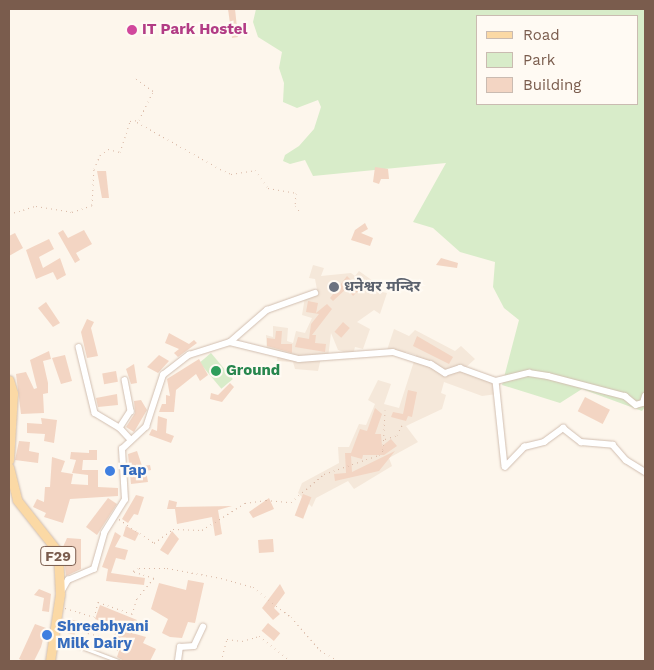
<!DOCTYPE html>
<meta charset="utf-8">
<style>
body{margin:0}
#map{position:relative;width:654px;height:670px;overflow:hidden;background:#fdf6ec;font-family:"Work Sans","Noto Sans Devanagari",sans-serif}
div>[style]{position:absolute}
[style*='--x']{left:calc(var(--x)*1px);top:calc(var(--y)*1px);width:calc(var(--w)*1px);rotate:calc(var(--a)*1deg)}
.residential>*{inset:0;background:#f5e8da}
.green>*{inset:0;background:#d8ecc9;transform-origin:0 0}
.building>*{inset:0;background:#f3d5c3;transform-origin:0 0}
.path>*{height:1px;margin-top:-0.5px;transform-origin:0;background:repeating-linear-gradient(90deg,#d9b8a5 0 1px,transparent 0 5px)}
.roads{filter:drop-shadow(0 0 1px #d1beb0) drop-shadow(0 0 1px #d1beb0)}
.service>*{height:2.5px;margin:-1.25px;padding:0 1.25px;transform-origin:1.25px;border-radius:1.25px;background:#fff}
.minor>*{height:5.5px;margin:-2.75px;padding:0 2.75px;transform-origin:2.75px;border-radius:2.75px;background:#fff}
.primary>*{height:9px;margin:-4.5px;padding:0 4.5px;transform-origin:4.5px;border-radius:4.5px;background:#fbd9a5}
.dots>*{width:14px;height:14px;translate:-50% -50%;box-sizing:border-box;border:2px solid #fffaf3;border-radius:50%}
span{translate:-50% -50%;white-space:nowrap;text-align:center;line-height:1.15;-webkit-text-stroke:4.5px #fffaf3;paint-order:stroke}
.shield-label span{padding:1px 4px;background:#fffaf3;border:1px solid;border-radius:4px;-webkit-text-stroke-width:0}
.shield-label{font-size:14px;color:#7a5c4d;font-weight:700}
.hotel-label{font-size:15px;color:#b23c85;font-weight:700}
.left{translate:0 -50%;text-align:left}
.worship-label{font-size:15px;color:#5b616d;font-weight:700}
.leisure-label{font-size:15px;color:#27864d;font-weight:700}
.shop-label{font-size:15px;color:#366cbe;font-weight:700}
.frame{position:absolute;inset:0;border:10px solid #7a5c4d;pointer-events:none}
.legend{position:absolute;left:476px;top:15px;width:162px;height:90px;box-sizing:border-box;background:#fffaf3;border:1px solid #cabbb1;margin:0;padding:6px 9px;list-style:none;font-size:15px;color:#7a5c4d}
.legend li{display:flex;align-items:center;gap:10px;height:25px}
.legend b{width:25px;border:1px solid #cabbb1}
</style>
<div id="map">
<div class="residential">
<i style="clip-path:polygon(313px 265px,324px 268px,321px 276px,351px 273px,355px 276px,359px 271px,373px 281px,367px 289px,387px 293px,380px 314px,374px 310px,357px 322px,370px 329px,363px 349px,355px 347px,353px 355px,338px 350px,331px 333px,328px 358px,321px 358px,318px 371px,295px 369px,293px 362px,277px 361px,278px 354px,267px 353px,266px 335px,273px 337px,273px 326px,288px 328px,287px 341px,293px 343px,296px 331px,305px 333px,312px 318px,302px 315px,305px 297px,318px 295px,315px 279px,309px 278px)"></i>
<i style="clip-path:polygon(394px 329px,409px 336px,415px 330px,455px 351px,461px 346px,475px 359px,464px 369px,494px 382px,497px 394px,482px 396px,444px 382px,441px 393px,446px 395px,442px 409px,406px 426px,418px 442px,389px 458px,392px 466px,354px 489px,348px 481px,316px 498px,312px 507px,298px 493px,302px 483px,339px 463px,338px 447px,349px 447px,359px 424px,366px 425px,375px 404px,368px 400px,378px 380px,391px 384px,384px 404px,399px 408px,416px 355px,406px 352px,403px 358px,387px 350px)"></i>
</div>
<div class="green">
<i style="clip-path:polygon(evenodd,256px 9px,645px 9px,645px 407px,642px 411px,582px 389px,560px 403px,502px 385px,519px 320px,504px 308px,493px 287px,495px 262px,460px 252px,433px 228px,413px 222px,446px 163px,313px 176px,305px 160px,290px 164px,283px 161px,285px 155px,299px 146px,314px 129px,321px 107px,318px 100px,297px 108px,283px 102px,284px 83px,279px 68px,282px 52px,258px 37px,253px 22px,256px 9px,478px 16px,638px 16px,638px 104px,478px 104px,478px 16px)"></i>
<i style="left:211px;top:353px;width:34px;height:15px;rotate:50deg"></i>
</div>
<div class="building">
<i style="clip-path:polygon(228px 9px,235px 9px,238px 37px,232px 38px)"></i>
<i style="clip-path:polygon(375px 167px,388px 169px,389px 179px,381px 179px,379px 184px,373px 182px)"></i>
<i style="clip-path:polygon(97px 171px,106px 171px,109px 198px,102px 198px)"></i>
<i style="clip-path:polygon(365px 223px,368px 229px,361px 233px,373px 238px,370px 246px,351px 240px,355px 230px)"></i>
<i style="clip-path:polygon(63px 230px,68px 238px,84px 230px,92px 244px,76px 253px,80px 260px,75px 263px,58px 233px)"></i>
<i style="clip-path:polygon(15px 233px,23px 248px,9px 256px,9px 236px)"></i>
<i style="clip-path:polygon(49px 239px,54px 249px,39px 257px,43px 268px,60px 258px,66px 275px,57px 280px,53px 272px,36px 279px,26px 250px)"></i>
<i style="clip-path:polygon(441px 258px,458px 263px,457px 268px,436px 265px)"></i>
<i style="clip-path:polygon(347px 276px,355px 284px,361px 278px,367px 282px,353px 296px,347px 288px,333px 301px,330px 298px)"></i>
<i style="clip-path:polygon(308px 301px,318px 303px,316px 313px,327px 304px,332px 309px,312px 335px,316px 335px,315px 343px,326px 344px,325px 352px,295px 347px,298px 337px,309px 339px,311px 324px,319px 314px,306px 312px)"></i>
<i style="clip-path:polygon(46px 302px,60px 323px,53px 327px,38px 308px)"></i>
<i style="clip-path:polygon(87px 319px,94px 322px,91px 328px,98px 356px,87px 358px,81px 332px)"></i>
<i style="left:343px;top:322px;width:9px;height:13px;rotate:41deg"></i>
<i style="clip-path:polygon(276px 331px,282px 331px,281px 344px,292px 344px,292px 353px,267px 346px,267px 338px,275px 339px)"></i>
<i style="clip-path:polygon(169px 333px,189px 344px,194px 340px,197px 343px,178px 357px,174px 353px,179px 349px,165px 343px)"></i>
<i style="clip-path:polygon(417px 336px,453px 357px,449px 364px,413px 346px)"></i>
<i style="clip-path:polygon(49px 351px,51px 359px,43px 361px,48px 383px,48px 393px,43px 394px,44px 413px,21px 414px,16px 374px,26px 372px,34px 389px,37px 388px,30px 360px)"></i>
<i style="clip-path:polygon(65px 355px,72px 381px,61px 384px,52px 358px)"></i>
<i style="clip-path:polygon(159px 355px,169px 361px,158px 373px,147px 367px)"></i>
<i style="clip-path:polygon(199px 359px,208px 375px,200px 381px,196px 374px,176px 390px,174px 412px,159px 412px,162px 404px,166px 404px,166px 395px,170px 396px,167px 379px)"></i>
<i style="clip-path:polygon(134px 364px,137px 383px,131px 384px,126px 369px)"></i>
<i style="left:116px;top:371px;width:11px;height:14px;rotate:80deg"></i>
<i style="clip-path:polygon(230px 383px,234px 387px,222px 402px,210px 399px,211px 393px,218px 395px)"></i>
<i style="clip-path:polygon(408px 390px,417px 392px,412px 417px,408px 416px,406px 421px,391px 417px,393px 412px,403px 414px)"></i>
<i style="clip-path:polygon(117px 394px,118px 405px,98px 407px,96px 398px)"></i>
<i style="left:585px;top:397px;width:28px;height:16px;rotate:27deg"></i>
<i style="clip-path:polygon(141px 400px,147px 410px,134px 432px,126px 427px,135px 413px,134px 401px)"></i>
<i style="clip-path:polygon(375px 408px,382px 414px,375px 434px,381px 434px,382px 446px,391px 439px,397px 446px,384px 455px,363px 455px,362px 459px,351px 456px,352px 472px,395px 451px,379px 471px,335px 481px,334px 474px,346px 473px,345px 453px,351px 453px,360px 429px,367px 431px)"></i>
<i style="clip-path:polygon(158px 416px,167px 419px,166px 433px,174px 436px,171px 443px,149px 435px,152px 429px,157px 431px)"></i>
<i style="clip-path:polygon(41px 418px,57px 420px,54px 443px,44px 441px,45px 434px,27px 433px,27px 423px,42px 424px)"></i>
<i style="clip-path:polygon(19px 441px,30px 442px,29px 451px,39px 453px,38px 463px,15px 460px)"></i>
<i style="clip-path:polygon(89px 450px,97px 450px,97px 460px,83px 460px,82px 470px,98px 470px,98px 487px,118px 488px,118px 496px,70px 499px,63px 523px,44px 517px,46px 513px,33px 507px,37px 499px,44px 502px,45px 487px,50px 487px,52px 457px,65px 461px,61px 472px,73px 474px,71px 484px,88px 485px,88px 475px,72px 473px,76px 460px,70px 459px,71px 452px,89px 453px)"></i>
<i style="clip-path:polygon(137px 451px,142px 466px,150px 465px,151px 470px,146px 471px,148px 482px,131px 484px,128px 454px)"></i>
<i style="left:303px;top:494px;width:9px;height:23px;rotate:21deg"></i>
<i style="clip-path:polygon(136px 495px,144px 497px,138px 515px,134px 514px,128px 523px,122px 519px)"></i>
<i style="clip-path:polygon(108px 498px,117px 504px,97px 535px,86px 527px)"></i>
<i style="clip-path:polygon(269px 498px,274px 509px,253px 518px,249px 512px)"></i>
<i style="clip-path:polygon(169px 500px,177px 502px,176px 507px,232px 506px,218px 510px,222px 534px,215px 536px,212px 517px,177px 524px,175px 509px,167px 509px)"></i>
<i style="clip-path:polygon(126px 526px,139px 533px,135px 541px,123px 536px)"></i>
<i style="clip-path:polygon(172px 531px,179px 539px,168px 555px,160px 550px)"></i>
<i style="clip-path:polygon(115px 532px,121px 536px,115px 547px,128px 550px,125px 560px,116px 558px,111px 573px,145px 578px,144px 585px,106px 581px,108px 569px,102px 567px)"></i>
<i style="clip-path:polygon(67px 538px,81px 539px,81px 569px,66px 576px,63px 547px)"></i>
<i style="left:273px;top:539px;width:13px;height:15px;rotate:86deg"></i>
<i style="clip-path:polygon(188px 580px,204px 583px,195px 623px,188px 622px,182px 638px,170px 637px,162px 633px,168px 619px,151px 609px,159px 583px,186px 590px)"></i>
<i style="clip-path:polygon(280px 584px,285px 593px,274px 608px,280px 614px,273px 620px,262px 608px)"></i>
<i style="clip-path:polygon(39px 589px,51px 594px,49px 612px,42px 611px,44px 598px,34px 595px)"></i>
<i style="clip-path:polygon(100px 605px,137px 620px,132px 633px,146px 637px,143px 643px,156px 649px,150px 661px,124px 661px,117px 657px,122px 642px,113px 639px,117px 628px,105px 623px,101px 633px,96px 631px,100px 621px,95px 619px)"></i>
<i style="left:69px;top:619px;width:9px;height:14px;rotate:13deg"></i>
<i style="left:268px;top:623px;width:16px;height:10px;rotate:40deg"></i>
<i style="clip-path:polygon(35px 624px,46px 628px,41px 647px,34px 661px,24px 661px,19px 659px)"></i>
</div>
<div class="path">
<i style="--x:137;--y:122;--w:95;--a:29.5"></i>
<i style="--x:220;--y:169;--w:12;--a:24"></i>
<i style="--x:231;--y:174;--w:24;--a:-9"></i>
<i style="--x:255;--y:170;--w:22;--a:54"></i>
<i style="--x:268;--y:188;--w:28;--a:10"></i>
<i style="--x:296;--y:193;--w:13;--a:94"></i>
<i style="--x:295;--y:206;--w:6;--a:51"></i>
<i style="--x:9;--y:214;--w:28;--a:-17"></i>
<i style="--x:36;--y:206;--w:36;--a:9"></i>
<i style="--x:72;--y:212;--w:21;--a:-19"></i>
<i style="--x:92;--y:205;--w:36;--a:-87"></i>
<i style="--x:94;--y:169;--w:15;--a:-67"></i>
<i style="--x:100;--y:155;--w:10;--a:-37"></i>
<i style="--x:108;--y:149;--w:12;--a:14"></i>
<i style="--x:120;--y:152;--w:33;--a:-72"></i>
<i style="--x:130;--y:121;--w:9;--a:-6"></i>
<i style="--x:139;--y:120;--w:32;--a:-64"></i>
<i style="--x:153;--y:91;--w:21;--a:-145"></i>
<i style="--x:136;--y:79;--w:4;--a:-63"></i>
<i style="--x:385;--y:439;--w:13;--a:-18"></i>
<i style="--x:397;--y:435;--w:11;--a:-63"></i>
<i style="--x:119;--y:519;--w:42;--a:34.4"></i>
<i style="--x:154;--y:543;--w:24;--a:-36"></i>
<i style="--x:173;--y:529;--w:29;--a:2"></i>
<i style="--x:202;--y:530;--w:51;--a:-32.1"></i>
<i style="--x:245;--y:503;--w:21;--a:-8"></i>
<i style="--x:266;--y:500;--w:25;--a:5"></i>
<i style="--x:291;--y:502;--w:43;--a:-40.3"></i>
<i style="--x:324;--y:474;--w:58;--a:-19.1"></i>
<i style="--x:379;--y:455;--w:6;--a:-51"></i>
<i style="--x:383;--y:450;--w:40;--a:-87.1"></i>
<i style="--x:65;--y:608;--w:30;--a:17"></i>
<i style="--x:94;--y:617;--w:16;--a:-75"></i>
<i style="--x:98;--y:602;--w:36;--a:19"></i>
<i style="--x:132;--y:614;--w:17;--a:-73"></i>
<i style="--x:137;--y:598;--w:26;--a:-50"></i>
<i style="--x:154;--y:578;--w:22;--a:-162"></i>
<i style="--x:133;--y:571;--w:7;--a:-27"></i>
<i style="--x:139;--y:568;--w:28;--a:0"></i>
<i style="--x:167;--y:568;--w:55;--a:10.5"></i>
<i style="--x:221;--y:578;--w:33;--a:16"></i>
<i style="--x:253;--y:587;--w:48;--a:38.3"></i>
<i style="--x:291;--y:617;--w:44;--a:48.7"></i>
<i style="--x:320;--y:650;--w:21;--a:31"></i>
<i style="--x:83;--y:642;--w:10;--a:-61"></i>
<i style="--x:88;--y:633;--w:23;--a:15"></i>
<i style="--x:110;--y:639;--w:11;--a:34"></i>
<i style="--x:119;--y:645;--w:9;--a:108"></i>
<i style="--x:221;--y:661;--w:23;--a:-75"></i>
<i style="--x:227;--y:639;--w:15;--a:8"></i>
<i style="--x:242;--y:641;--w:18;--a:-16"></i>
<i style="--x:259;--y:636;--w:41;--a:38"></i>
</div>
<div class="roads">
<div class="service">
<i style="--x:55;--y:637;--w:68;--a:20.6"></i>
</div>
<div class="minor">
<i style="--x:230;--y:342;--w:71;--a:13.8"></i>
<i style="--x:299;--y:359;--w:94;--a:-4.3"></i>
<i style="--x:393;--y:352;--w:40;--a:18"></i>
<i style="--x:431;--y:364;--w:17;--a:33"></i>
<i style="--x:445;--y:373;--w:16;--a:-18"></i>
<i style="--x:460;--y:368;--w:38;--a:20"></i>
<i style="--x:496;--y:381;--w:34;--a:-14"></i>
<i style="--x:529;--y:373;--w:19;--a:9"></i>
<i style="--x:548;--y:376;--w:80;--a:14.6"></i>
<i style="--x:625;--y:396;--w:14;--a:39"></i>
<i style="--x:636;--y:405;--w:7;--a:-16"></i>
<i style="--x:643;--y:403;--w:7;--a:-74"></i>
<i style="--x:79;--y:347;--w:68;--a:76.4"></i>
<i style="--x:95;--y:413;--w:29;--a:31"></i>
<i style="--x:125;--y:380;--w:32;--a:79"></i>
<i style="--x:131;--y:411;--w:20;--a:123"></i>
<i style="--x:120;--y:428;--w:16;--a:47"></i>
<i style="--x:496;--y:381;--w:86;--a:84"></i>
<i style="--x:505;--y:467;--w:28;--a:-46"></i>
<i style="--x:524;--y:447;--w:21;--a:-14"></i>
<i style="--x:544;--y:442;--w:24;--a:-36"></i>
<i style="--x:563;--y:428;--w:23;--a:38"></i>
<i style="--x:581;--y:442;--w:32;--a:5"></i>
<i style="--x:613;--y:445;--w:20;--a:49"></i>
<i style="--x:626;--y:460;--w:22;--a:32"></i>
<i style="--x:61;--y:592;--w:14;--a:-60"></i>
<i style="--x:68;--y:580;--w:28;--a:-23"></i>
<i style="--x:94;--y:569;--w:37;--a:-74"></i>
<i style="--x:104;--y:533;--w:39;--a:-58"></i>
<i style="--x:125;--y:500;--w:51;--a:-93.4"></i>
<i style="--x:122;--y:449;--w:33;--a:-43"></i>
<i style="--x:146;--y:427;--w:55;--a:-71.9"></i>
<i style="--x:163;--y:375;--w:33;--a:-38"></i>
<i style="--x:189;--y:355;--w:43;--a:-17.6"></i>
<i style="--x:230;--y:342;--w:49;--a:-40.9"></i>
<i style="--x:267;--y:310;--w:51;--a:-19.5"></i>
<i style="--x:178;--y:661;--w:14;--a:-82"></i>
<i style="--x:180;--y:647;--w:14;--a:-4"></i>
<i style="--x:194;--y:646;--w:21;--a:-65"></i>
</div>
<div class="primary">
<i style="--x:9;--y:380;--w:14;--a:73"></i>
<i style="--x:13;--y:393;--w:67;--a:93.4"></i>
<i style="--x:9;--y:467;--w:34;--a:76"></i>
<i style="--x:17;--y:500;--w:66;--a:51.7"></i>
<i style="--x:58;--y:552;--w:42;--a:87.3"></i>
<i style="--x:60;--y:594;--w:68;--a:98.5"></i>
</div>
</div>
<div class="dots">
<i style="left:132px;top:30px;background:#d1479c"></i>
<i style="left:334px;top:287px;background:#6b7280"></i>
<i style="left:216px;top:371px;background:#2e9e5b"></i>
<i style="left:110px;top:471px;background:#3f7fe0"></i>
<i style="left:47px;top:635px;background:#3f7fe0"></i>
</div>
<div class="shield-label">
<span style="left:58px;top:556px">F29</span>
</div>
<div class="hotel-label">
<span class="left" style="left:142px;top:30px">IT Park Hostel</span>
</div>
<div class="worship-label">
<span class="left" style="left:344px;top:287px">धनेश्वर मन्दिर</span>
</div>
<div class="leisure-label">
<span class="left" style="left:226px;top:371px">Ground</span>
</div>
<div class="shop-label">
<span class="left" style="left:120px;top:471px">Tap</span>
<span class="left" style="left:57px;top:635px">Shreebhyani<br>Milk Dairy</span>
</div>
<div class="frame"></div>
<ul class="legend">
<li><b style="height:6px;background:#fbd9a5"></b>Road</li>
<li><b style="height:14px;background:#d8ecc9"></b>Park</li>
<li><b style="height:14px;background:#f3d5c3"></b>Building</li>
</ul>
</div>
